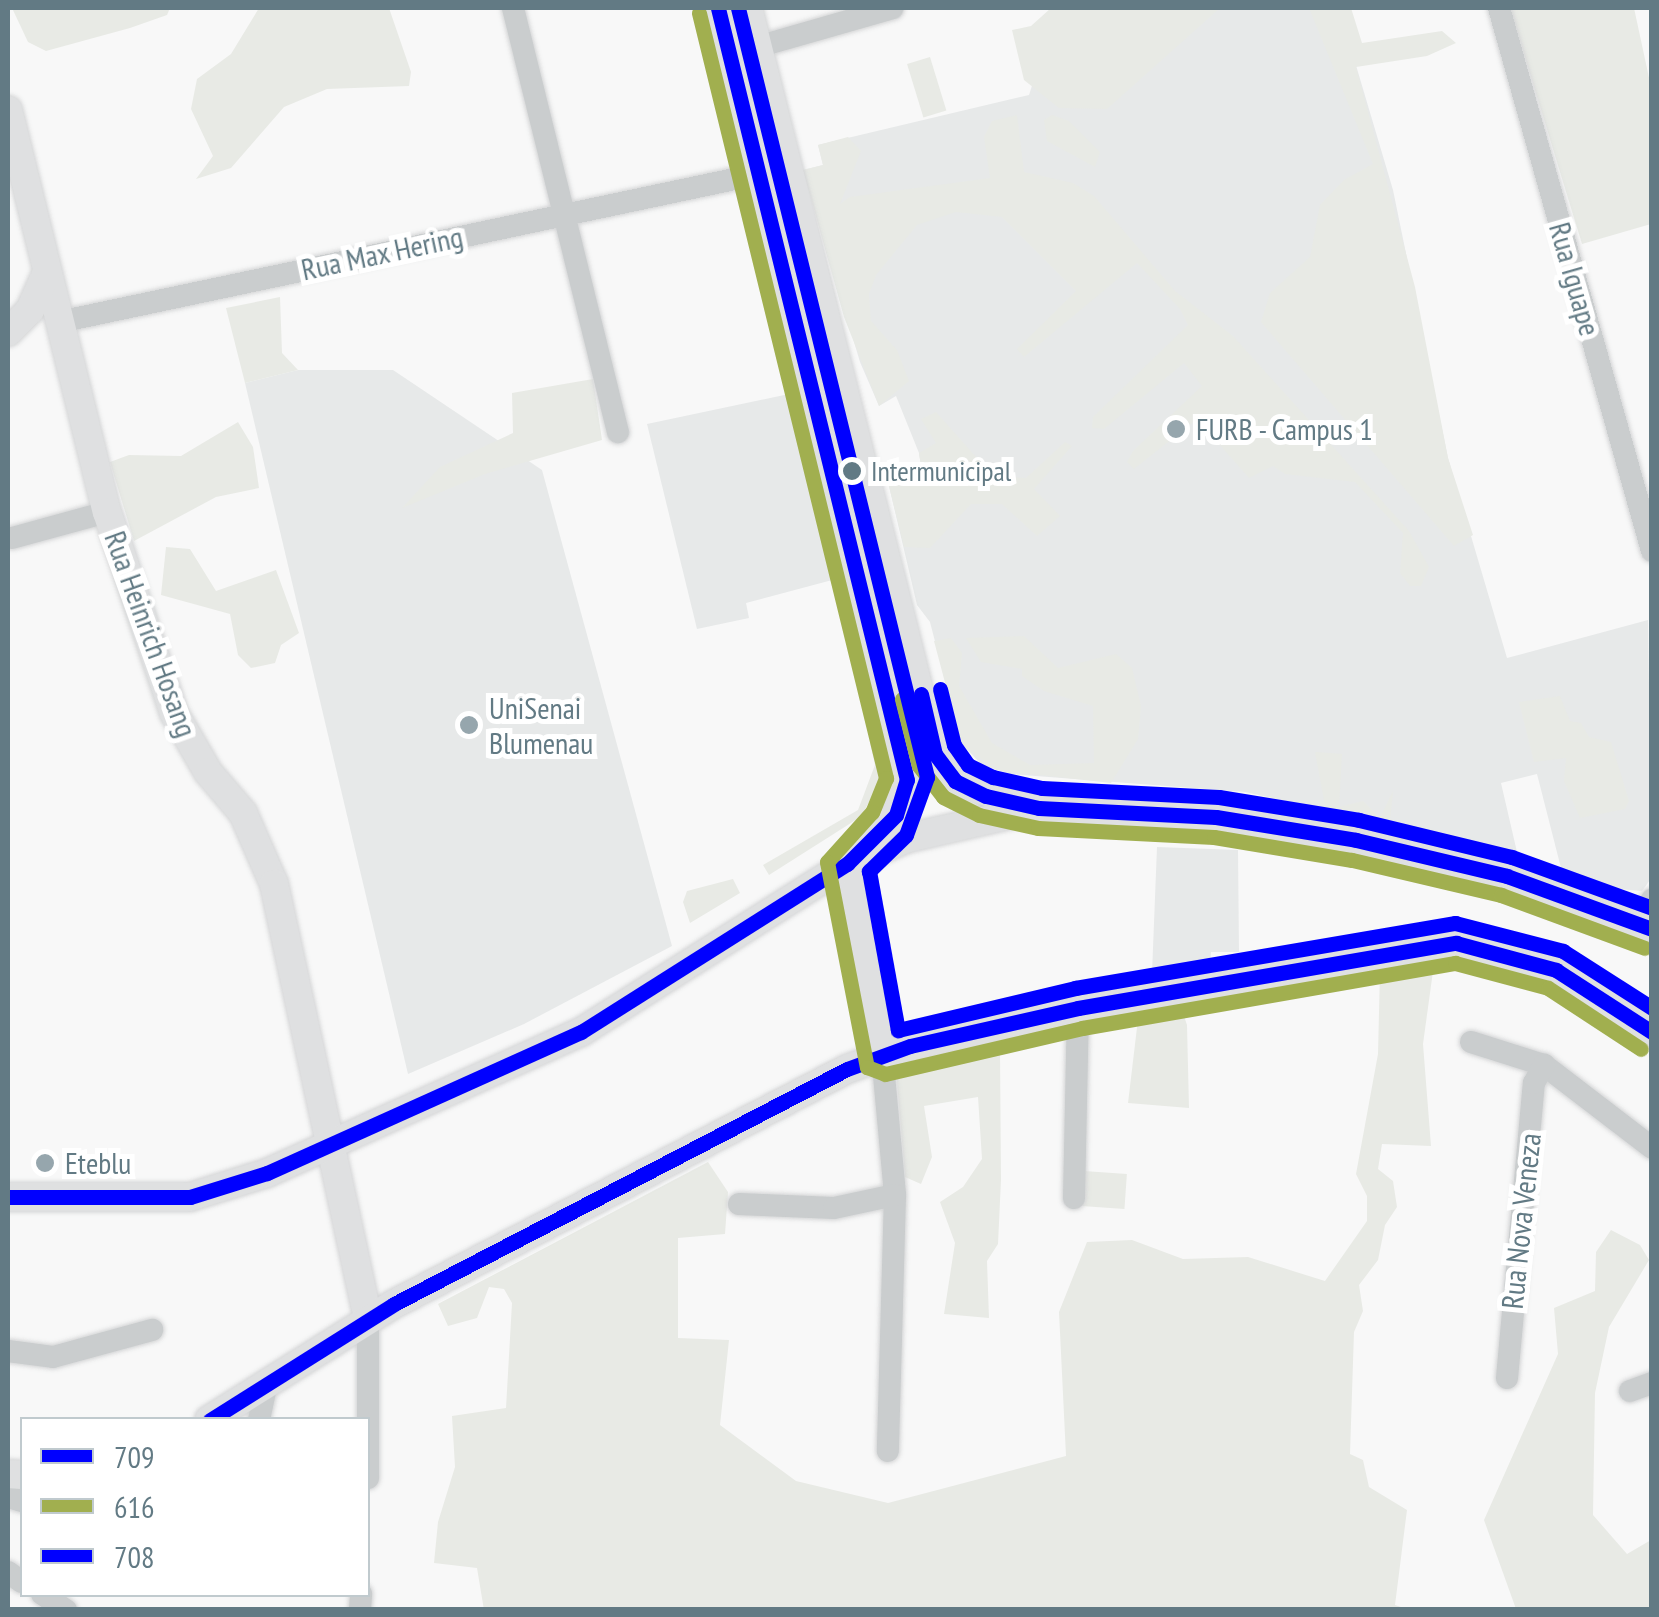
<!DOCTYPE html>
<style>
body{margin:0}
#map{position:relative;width:1659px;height:1617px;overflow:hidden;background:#f8f8f8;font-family:"PT Sans Narrow",sans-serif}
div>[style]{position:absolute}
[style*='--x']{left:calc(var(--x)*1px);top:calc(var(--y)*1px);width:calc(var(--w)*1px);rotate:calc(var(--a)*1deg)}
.built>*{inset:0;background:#e7e9e9}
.green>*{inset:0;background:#e8eae5;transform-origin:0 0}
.roads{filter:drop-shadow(0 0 2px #d4d5d6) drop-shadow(0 0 2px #d4d5d6)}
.minor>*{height:22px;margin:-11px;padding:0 11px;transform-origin:11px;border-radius:11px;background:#cacdce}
.major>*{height:28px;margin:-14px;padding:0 14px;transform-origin:14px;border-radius:14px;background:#dfe0e1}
.bus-1>*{height:15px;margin:-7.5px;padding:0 7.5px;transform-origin:7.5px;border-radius:7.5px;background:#00f}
.bus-2>*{height:15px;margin:-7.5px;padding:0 7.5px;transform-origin:7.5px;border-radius:7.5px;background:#a1af4f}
.bus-3>*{height:15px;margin:-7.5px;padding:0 7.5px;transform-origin:7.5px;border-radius:7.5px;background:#00f}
.dots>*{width:28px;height:28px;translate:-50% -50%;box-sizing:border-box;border:5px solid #fff;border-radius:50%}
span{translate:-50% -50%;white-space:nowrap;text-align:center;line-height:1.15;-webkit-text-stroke:10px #fff;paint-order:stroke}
.bus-label{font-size:28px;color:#627a84}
.left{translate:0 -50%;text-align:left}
.street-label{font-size:30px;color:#627a84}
.poi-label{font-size:30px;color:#627a84}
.frame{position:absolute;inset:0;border:10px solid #627a84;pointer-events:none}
.legend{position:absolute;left:20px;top:1417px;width:350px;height:180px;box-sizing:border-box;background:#fff;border:2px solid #c0cace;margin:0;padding:12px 18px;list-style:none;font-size:30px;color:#627a84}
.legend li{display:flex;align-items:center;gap:20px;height:50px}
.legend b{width:50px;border:2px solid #c0cace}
</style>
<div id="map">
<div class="built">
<i style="clip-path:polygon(1057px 8px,1339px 8px,1393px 190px,1448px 458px,1507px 658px,1648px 620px,1652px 877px,1642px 891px,1619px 889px,1561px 868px,1537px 774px,1501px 783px,1517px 852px,1245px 792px,1011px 774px,982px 765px,961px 743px,930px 622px,917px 605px,889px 486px,921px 466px,919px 453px,896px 396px,879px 406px,860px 362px,803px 170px,823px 165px,818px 145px,1029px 95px)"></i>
<i style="clip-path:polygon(298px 370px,393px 370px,542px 470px,672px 946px,524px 1024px,408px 1074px,245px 383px)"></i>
<i style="clip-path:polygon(789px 394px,836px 579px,746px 603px,749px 618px,697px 629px,647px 424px)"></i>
<i style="clip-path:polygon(1157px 847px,1238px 850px,1239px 952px,1211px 952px,1210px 967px,1152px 973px)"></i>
</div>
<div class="green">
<i style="clip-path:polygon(12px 8px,170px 8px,167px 15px,130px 28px,46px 51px,28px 42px)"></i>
<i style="clip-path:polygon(259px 8px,389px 8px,411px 72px,409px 86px,327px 89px,284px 107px,231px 168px,196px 179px,213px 156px,191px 109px,197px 79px,231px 54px)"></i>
<i style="clip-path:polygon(1051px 8px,1220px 8px,1107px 109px,1059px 108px,1024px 80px,1012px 30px,1031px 26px)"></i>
<i style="clip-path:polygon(1309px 8px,1351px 8px,1362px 43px,1442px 31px,1456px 43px,1427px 56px,1356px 67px,1415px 287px,1448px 458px,1473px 535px,1454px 546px,1261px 322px,1270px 293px,1310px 257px,1320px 205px,1344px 180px,1373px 164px)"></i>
<i style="clip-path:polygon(1510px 8px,1634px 8px,1651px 87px,1651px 224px,1582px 244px)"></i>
<i style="left:930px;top:57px;width:56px;height:24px;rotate:73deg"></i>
<i style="clip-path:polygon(1017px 115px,1024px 172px,1073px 183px,1094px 196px,1175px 291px,1233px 336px,1409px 531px,1429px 567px,1421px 586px,1410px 586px,1400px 573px,1403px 533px,1355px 482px,1285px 474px,1273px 466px,1249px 478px,1197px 419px,1134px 469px,1127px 462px,1133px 451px,1202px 386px,1184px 363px,1104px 429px,1092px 428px,1093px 417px,1188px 325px,1180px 309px,1137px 263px,1024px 357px,1017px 349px,1076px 291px,1002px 217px,956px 212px,917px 225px,876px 275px,869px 294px,871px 321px,897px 350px,909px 381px,879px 406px,844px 317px,803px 170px,823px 165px,818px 145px,848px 137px,861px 151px,840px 204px,850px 197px,990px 178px,984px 137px,992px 121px)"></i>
<i style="clip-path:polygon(1052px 115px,1069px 121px,1100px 152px,1095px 167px,1047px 141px,1044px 120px)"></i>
<i style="clip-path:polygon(280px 297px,282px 353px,298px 370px,245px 383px,226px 308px)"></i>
<i style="clip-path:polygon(593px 379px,602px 440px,485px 474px,402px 508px,440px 467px,513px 433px,512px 393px)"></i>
<i style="clip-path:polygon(936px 412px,993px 476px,1026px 478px,1065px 442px,1072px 446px,1034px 489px,1060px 516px,1037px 536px,1002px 504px,971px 504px,930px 548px,904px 547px,889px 486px,921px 466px,919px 453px,936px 443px,921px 419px)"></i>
<i style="clip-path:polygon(238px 422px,253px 447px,259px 488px,216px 497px,134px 541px,110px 462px,129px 455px,181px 456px)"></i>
<i style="clip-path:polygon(166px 547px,190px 549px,216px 591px,276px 570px,299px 633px,281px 645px,275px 663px,251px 668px,238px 655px,230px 614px,161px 595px)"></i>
<i style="clip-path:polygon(1024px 636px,1058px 668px,1116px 654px,1132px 668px,1141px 706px,1138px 739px,1111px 783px,996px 770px,961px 743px,934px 641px,951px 638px,962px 653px,959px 686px,992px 743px,1030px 765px,1094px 763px,1093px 706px,1044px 691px,1022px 676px,1022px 669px,981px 662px,966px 638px)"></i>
<i style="clip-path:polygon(1560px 696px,1570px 721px,1581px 723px,1589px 737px,1611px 742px,1629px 801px,1625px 809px,1580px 818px,1564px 781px,1566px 758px,1534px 762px,1519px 702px)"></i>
<i style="clip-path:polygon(877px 740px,881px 777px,862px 816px,769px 875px,763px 865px,858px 810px,875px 765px,870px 743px)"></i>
<i style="clip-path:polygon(1315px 752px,1342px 754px,1339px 807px,1363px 801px,1380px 818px,1393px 791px,1390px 821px,1326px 811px)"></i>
<i style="clip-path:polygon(733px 879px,740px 893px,690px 923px,683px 902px,687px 891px)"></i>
<i style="clip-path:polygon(1434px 964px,1423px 1044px,1431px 1146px,1382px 1144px,1378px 1169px,1393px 1181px,1397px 1207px,1385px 1225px,1378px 1260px,1359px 1285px,1363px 1311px,1354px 1332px,1350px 1454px,1363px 1460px,1369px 1487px,1407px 1510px,1395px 1605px,1407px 1609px,484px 1610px,477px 1568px,434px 1563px,438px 1522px,455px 1467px,452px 1416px,506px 1408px,512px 1303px,504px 1289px,489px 1287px,477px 1318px,448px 1326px,438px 1304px,708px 1162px,728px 1192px,725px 1234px,678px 1238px,678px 1338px,729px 1340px,720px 1425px,796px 1481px,888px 1503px,1066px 1456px,1059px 1312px,1087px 1242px,1132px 1240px,1183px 1259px,1248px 1257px,1325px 1281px,1367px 1221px,1367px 1196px,1356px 1174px,1378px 1054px,1380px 971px)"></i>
<i style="clip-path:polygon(1169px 1013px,1184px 1016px,1187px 1025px,1189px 1108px,1128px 1103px,1138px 1019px)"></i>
<i style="clip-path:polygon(1000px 1051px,1001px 1180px,998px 1244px,987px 1261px,989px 1318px,944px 1314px,955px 1243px,940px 1202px,963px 1187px,982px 1159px,978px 1097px,924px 1106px,932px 1157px,921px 1184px,905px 1177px,896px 1069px)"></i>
<i style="left:1084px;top:1171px;width:43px;height:35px;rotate:4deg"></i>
<i style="clip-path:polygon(1611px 1230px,1640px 1245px,1649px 1260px,1609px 1327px,1595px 1393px,1593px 1515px,1627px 1554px,1651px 1540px,1651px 1609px,1516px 1609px,1484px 1520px,1558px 1354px,1554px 1308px,1595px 1291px,1596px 1252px)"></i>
</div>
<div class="roads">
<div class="minor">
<i style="--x:513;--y:8;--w:437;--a:76.1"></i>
<i style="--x:1499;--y:8;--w:564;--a:74.26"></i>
<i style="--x:757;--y:47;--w:141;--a:-16"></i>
<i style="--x:59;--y:322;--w:714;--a:-11.95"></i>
<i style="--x:12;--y:538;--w:98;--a:-15.3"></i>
<i style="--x:1637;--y:922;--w:27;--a:-56"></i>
<i style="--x:1471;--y:1042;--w:77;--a:17.5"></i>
<i style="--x:1544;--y:1065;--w:136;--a:37.5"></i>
<i style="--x:882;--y:1054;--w:142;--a:84.7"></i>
<i style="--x:895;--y:1195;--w:256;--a:91.6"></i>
<i style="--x:1074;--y:1198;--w:190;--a:-88.8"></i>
<i style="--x:739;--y:1204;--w:95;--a:2.4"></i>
<i style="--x:834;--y:1208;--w:62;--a:-12"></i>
<i style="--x:8;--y:1351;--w:45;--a:7.6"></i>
<i style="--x:53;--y:1357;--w:103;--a:-15.3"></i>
<i style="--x:1507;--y:1378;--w:296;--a:-84.8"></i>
<i style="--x:1534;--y:1083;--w:21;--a:-61"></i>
<i style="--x:1630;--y:1391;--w:23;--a:-20"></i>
<i style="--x:259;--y:1420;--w:38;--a:-78"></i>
<i style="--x:368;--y:1478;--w:160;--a:-90"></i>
<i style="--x:8;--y:1497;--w:15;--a:16"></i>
<i style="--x:8;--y:1572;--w:17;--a:36"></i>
<i style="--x:42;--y:1594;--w:29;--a:34"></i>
<i style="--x:360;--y:1610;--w:16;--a:-86"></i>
</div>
<div class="major">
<i style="--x:718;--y:8;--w:795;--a:76.24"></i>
<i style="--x:907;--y:780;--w:37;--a:107"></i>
<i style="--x:896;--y:815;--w:47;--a:134.1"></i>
<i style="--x:748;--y:8;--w:769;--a:75.93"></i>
<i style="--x:935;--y:754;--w:34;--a:53"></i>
<i style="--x:955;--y:781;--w:77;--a:18.9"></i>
<i style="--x:8;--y:110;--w:414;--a:76.2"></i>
<i style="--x:107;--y:512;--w:212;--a:71.6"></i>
<i style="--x:174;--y:713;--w:68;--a:60"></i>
<i style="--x:208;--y:772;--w:54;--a:49.5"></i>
<i style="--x:243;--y:813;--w:77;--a:66.4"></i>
<i style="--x:274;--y:884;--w:444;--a:77.8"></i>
<i style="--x:8;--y:332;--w:31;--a:-45"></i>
<i style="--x:30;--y:310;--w:42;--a:-65.9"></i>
<i style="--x:847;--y:864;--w:193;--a:79.6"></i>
<i style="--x:8;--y:1197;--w:182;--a:0"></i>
<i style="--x:190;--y:1197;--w:81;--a:-17.3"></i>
<i style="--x:267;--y:1173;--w:344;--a:-24.2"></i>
<i style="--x:581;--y:1032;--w:315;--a:-32.3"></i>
<i style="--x:847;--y:864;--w:66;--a:-23.1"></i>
<i style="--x:908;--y:838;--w:134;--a:-12.9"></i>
<i style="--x:1039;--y:808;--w:177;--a:2.9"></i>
<i style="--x:1216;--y:817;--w:142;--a:9.3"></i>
<i style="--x:1356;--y:840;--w:155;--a:13.4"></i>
<i style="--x:1507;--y:876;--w:154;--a:20.1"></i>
<i style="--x:209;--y:1420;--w:218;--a:-32.1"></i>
<i style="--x:394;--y:1304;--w:510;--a:-27.42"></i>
<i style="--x:847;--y:1069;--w:67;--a:-20.1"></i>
<i style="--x:910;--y:1046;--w:172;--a:-12.7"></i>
<i style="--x:1078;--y:1008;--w:384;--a:-9.8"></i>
<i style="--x:1456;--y:943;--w:104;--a:15.1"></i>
<i style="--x:1556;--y:970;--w:114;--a:32.9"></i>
<i style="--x:8;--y:1474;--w:14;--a:4"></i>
</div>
</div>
<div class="bus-1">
<i style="--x:921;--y:694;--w:62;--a:76.9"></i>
<i style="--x:935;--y:754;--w:34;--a:53"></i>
<i style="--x:955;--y:781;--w:34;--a:26"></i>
<i style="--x:986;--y:796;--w:54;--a:12.8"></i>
<i style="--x:1039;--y:808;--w:177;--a:2.9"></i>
<i style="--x:1216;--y:817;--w:142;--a:9.3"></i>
<i style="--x:1356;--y:840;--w:155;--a:13.4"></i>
<i style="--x:1507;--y:876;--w:154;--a:20.1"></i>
<i style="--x:8;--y:1197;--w:182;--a:0"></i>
<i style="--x:190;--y:1197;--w:81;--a:-17.3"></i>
<i style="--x:267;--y:1173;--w:344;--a:-24.2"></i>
<i style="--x:581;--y:1032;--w:315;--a:-32.3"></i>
<i style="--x:847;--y:864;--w:69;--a:-45"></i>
<i style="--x:896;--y:815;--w:37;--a:-73"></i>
<i style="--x:907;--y:780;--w:795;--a:-103.76"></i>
<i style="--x:210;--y:1420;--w:218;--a:-32.2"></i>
<i style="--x:394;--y:1304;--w:510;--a:-27.42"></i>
<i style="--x:847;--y:1069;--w:67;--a:-20.1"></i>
<i style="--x:910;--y:1046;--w:172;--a:-12.7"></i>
<i style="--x:1078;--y:1008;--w:384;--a:-9.8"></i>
<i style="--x:1456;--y:943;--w:104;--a:15.1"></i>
<i style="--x:1556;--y:970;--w:114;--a:32.9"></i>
</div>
<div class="bus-2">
<i style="--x:699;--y:13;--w:788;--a:76.26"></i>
<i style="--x:886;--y:778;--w:37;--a:112"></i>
<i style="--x:872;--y:812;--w:67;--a:132"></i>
<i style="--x:827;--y:862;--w:209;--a:79"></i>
<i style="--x:867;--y:1067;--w:19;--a:21"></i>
<i style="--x:885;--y:1074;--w:202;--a:-13.1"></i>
<i style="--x:1082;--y:1028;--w:379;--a:-9.9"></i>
<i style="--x:1455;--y:963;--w:96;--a:15"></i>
<i style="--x:1548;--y:988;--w:111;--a:33.3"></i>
<i style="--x:902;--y:699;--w:69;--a:75.8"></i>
<i style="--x:919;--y:766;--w:39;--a:52"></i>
<i style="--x:943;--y:797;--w:40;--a:26.6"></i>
<i style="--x:979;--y:815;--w:60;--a:12.4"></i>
<i style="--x:1038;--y:828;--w:176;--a:2.9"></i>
<i style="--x:1214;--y:837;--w:140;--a:9.5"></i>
<i style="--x:1352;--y:860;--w:153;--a:13.2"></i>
<i style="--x:1501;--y:895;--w:153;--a:20.2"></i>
</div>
<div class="bus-3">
<i style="--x:738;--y:8;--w:792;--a:76.19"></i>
<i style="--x:927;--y:777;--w:62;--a:109.9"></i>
<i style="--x:906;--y:835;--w:52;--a:135.8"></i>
<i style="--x:869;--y:871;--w:162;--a:79.7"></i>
<i style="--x:898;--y:1030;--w:182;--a:-13.3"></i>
<i style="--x:1075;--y:988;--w:386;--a:-9.7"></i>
<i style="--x:1455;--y:923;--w:112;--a:14.5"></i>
<i style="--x:1563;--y:951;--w:106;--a:32.6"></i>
<i style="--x:940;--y:689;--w:58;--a:76"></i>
<i style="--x:954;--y:745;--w:24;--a:55"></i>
<i style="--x:968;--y:765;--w:28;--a:26"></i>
<i style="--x:993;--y:777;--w:50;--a:12.7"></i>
<i style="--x:1042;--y:788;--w:177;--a:2.9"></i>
<i style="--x:1219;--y:797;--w:142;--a:9.3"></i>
<i style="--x:1359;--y:820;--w:157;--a:13.6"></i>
<i style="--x:1512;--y:857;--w:149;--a:20"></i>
</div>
<div class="dots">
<i style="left:1176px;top:429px;background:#96a6ad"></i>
<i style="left:852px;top:471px;background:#627a84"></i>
<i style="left:469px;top:725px;background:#96a6ad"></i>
<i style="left:45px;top:1163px;background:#96a6ad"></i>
</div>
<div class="bus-label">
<span class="left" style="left:871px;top:471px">Intermunicipal</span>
</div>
<div class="street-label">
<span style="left:382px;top:253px;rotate:-12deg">Rua Max Hering</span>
<span style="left:1575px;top:279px;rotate:74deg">Rua Iguape</span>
<span style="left:151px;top:634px;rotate:70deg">Rua Heinrich Hosang</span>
<span style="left:1521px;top:1221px;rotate:-84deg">Rua Nova Veneza</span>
</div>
<div class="poi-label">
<span class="left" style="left:1196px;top:429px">FURB - Campus 1</span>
<span class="left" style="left:489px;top:725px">UniSenai<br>Blumenau</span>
<span class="left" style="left:65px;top:1163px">Eteblu</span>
</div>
<div class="frame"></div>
<ul class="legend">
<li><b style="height:12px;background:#00f"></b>709</li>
<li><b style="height:12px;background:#a1af4f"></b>616</li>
<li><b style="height:12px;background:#00f"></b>708</li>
</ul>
</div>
